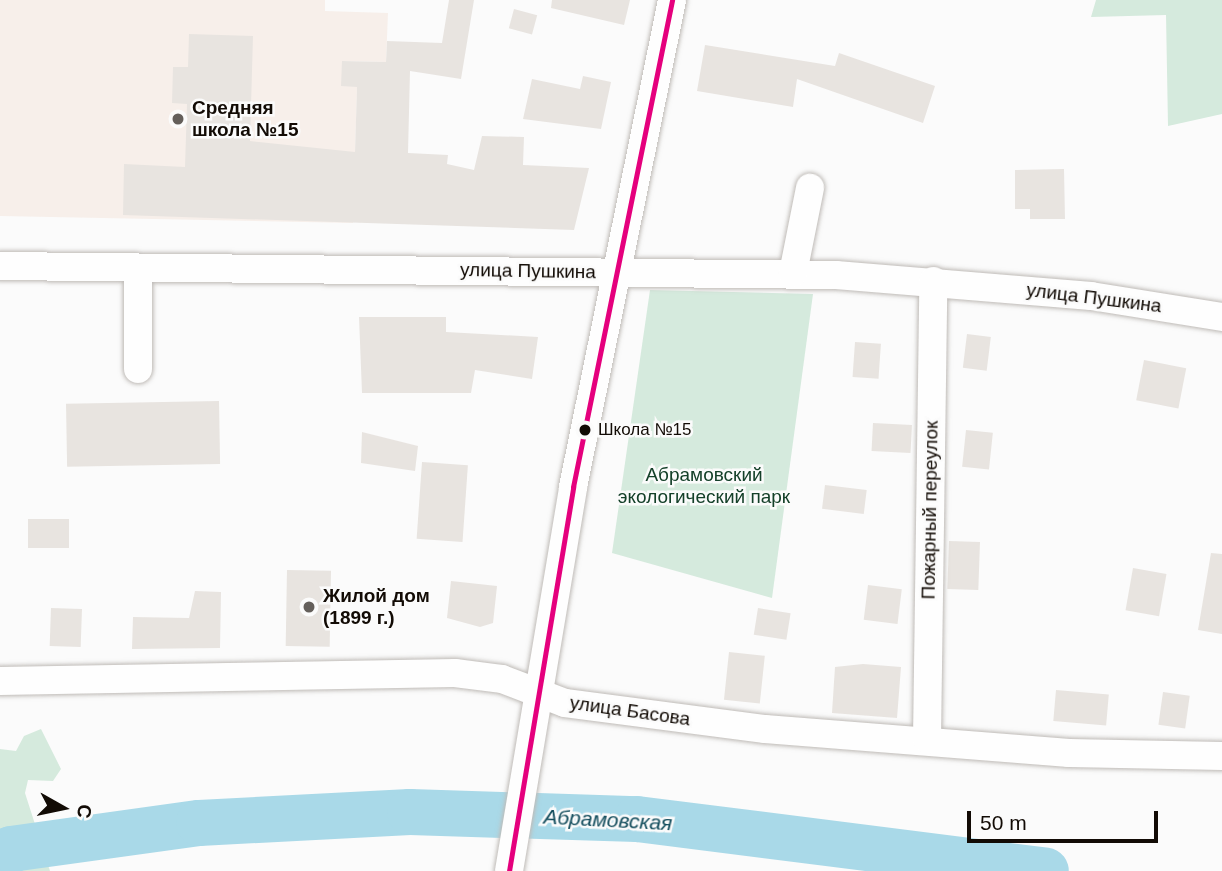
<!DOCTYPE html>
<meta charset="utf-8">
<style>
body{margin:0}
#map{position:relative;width:1222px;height:871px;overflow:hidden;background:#fbfbfb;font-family:Arial,sans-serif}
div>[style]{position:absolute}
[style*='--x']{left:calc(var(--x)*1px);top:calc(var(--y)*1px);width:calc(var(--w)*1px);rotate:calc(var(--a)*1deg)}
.built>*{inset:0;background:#f7efea}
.green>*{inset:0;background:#d5eadd}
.stream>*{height:8px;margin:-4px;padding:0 4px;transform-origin:4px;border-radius:4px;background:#a9d9e8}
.river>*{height:46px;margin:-23px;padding:0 23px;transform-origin:23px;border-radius:23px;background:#a9d9e8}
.building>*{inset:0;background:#e8e4e0;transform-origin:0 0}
.roads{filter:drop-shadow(0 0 2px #bfbbb7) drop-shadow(0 0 2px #bfbbb7)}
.minor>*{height:28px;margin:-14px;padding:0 14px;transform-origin:14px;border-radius:14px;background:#fefefe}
.bus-1>*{height:5px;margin:-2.5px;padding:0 2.5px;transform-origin:2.5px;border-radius:2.5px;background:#e5007d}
.dots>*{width:19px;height:19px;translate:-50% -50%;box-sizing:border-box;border:4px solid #fbfbfb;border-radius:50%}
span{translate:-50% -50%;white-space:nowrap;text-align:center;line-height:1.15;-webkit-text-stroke:5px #fbfbfb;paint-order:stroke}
.bus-label{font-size:17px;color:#120b05}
.left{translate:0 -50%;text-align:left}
.poi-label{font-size:19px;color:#120b05;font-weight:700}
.street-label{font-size:19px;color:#120b05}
.park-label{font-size:19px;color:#144029}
.water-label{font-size:21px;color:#104b5b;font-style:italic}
.north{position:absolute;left:28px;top:773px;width:70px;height:70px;-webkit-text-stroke:5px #fbfbfb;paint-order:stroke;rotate:99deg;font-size:19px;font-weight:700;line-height:28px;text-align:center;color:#120b05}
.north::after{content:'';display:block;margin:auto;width:24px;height:32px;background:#120b05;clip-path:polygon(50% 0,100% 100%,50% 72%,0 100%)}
.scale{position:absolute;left:967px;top:811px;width:191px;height:32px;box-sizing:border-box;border:4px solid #120b05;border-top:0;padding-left:9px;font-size:21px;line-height:24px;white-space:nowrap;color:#120b05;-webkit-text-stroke:5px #fbfbfb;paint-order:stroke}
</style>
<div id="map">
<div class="built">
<i style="clip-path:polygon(0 0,325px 0,325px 11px,388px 13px,386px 62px,342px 61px,357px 87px,353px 223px,0 216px)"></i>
</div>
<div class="green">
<i style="clip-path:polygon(1096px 0,1222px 0,1222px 114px,1168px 126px,1166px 15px,1091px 17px)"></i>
<i style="clip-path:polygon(650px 290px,813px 294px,772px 598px,612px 553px)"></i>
<i style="clip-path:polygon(41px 729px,61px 769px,53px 781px,28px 780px,25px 793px,50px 871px,0 871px,0 749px,16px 751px,24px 736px)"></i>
</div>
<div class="stream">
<i style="--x:0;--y:847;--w:11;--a:10"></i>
</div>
<div class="river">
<i style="--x:0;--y:861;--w:16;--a:-47"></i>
<i style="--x:11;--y:849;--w:190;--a:-7.9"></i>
<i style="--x:199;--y:823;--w:211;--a:-3"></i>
<i style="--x:410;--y:812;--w:227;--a:1.8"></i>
<i style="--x:637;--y:819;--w:412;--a:7.2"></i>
</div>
<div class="building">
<i style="clip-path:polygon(449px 0,474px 0,461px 79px,410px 71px,408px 153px,448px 155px,447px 164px,474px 170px,482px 136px,524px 137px,523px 165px,589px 168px,574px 230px,123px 215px,124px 164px,185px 167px,187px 104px,172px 103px,173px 67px,188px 67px,189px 34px,253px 36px,250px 141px,355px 152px,357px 87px,341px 86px,342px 61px,386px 62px,387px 41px,442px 43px)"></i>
<i style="clip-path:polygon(552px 0,630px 0,624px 25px,551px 8px)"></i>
<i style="left:514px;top:9px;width:24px;height:20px;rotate:15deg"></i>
<i style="clip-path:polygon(705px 45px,835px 66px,839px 53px,935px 86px,923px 123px,797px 79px,793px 107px,697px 91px)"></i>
<i style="clip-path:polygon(583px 76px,611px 82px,601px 129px,523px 119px,532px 79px,580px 89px)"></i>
<i style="clip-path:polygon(1064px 169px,1065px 219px,1030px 219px,1030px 209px,1015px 209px,1015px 170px)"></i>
<i style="clip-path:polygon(359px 317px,446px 317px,446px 332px,538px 337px,532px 379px,475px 370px,471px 393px,362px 393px)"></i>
<i style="left:967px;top:334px;width:24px;height:34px;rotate:7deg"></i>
<i style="left:855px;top:342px;width:26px;height:35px;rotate:4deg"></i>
<i style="left:1144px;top:360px;width:43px;height:41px;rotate:11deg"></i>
<i style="left:219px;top:401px;width:63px;height:153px;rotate:89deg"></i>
<i style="left:873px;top:423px;width:39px;height:28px;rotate:3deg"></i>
<i style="left:966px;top:430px;width:27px;height:37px;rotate:6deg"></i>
<i style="clip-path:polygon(362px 432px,418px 446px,415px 471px,361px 463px)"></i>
<i style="left:422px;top:462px;width:46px;height:77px;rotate:4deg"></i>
<i style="left:825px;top:485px;width:42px;height:24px;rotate:7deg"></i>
<i style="left:28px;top:519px;width:41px;height:29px"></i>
<i style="left:949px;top:541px;width:31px;height:48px;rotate:2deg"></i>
<i style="clip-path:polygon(1211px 553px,1222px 554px,1222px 634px,1198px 630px)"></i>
<i style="left:1133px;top:568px;width:34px;height:43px;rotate:10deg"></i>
<i style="left:287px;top:570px;width:44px;height:76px;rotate:1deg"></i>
<i style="clip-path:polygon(451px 581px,497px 586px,493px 623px,480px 627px,447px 618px)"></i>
<i style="left:868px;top:585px;width:34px;height:35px;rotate:7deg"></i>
<i style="clip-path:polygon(195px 591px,221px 592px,220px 648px,132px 649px,133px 617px,189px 618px)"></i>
<i style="left:51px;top:608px;width:31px;height:38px;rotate:2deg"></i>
<i style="left:758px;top:608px;width:33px;height:27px;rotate:9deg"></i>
<i style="left:729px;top:652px;width:36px;height:48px;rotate:6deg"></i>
<i style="clip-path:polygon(863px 664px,901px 667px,897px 718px,832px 713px,835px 667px)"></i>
<i style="left:1056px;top:690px;width:53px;height:31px;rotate:5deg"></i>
<i style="left:1163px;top:692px;width:27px;height:33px;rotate:8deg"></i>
</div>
<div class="roads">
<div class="minor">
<i style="--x:0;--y:266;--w:836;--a:0.62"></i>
<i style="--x:836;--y:275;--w:256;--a:4.7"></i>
<i style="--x:1091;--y:296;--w:133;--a:9.1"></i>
<i style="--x:138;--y:268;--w:101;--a:90"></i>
<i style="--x:793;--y:273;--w:87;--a:-78.7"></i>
<i style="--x:0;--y:681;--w:455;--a:-1"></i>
<i style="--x:455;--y:673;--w:47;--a:7.3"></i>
<i style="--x:502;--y:679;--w:67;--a:20.9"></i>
<i style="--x:565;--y:703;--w:202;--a:7.4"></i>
<i style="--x:765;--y:729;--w:305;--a:4.5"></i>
<i style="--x:1069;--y:753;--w:153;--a:1.1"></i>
<i style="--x:927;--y:739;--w:458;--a:-89.2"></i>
<i style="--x:509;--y:871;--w:389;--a:-80.5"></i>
<i style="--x:573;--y:487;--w:497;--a:-78.5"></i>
</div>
</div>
<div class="bus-1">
<i style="--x:509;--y:871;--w:389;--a:-80.5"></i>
<i style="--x:573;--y:487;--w:497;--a:-78.5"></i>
</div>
<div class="dots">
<i style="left:178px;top:119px;background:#645f5b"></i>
<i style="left:585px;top:430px;background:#120b05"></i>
<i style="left:309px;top:607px;background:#645f5b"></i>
</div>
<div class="bus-label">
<span class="left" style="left:598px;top:430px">Школа №15</span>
</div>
<div class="poi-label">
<span class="left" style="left:192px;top:119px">Средняя<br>школа №15</span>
<span class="left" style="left:323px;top:607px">Жилой дом<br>(1899 г.)</span>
</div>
<div class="street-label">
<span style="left:528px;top:271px;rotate:1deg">улица Пушкина</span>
<span style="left:1094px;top:298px;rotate:7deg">улица Пушкина</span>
<span style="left:930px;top:510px;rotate:-89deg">Пожарный переулок</span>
<span style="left:630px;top:711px;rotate:8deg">улица Басова</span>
</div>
<div class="park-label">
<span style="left:704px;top:486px">Абрамовский<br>экологический парк</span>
</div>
<div class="water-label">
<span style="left:608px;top:820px;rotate:3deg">Абрамовская</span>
</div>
<div class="north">С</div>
<div class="scale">50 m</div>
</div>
